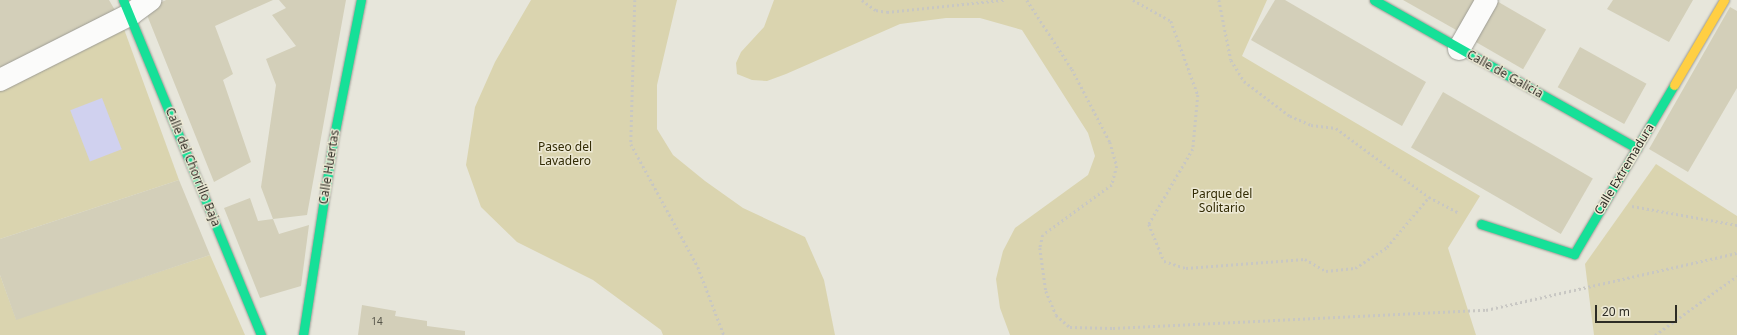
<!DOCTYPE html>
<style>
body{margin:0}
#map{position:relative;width:1737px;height:335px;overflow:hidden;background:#e7e6db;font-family:"Noto Sans",sans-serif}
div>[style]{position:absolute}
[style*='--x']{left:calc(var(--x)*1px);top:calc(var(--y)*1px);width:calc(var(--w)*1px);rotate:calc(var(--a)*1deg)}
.green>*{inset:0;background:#dad4af}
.water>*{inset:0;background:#d0d1ef;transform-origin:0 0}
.building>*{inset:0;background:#d3cfb9;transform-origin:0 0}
.path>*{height:2.5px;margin-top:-1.25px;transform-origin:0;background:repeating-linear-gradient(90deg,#c8c7c3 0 2px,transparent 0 5px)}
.roads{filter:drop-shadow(0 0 1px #9d9c94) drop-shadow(0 0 1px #9d9c94)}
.street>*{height:22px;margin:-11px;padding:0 11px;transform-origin:11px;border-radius:11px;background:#fbfbfa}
.fast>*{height:9px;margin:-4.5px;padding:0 4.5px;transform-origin:4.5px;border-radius:4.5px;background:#16e098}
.slow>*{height:9px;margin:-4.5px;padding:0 4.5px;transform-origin:4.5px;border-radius:4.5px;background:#ffcf43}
span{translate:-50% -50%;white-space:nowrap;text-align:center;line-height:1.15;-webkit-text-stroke:3px #ede9d5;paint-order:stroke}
.number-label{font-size:10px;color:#565549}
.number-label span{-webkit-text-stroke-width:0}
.street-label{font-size:12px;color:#2d2c24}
.park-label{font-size:12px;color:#322b04}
.scale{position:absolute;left:1595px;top:305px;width:82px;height:18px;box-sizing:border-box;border:2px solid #2d2c24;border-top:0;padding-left:5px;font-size:12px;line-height:14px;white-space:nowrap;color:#2d2c24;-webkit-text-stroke:3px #ede9d5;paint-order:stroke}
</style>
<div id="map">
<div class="green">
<i style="clip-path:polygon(531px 0,677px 0,657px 85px,657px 129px,673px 155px,705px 181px,743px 208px,805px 237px,824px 280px,835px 335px,663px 335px,661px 330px,593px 280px,517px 242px,481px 207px,466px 165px,475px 107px,495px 62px)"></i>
<i style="clip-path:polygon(774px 0,1267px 0,1242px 56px,1480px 196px,1448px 248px,1476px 335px,1010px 335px,1000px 308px,996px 279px,1003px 251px,1015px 228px,1088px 175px,1095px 156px,1088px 133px,1022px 30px,980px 18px,946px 18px,900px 24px,786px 74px,767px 81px,752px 80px,737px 74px,736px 63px,741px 52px,764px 27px)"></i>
<i style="clip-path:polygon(124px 29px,179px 180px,0 239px,0 91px)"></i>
<i style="clip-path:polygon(1656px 164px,1737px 216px,1737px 335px,1594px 335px,1585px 264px)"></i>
<i style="clip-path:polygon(210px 255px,245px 335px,0 335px,0 275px,16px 319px)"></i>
</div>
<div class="water">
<i style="left:102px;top:98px;width:55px;height:34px;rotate:69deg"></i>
</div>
<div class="building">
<i style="clip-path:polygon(0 0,109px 0,116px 12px,0 74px)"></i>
<i style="clip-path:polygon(166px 0,273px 0,215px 26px,233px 74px,223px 80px,251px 162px,214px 182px,145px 10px)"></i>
<i style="clip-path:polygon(279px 0,346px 0,307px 215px,273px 219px,261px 187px,276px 85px,266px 59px,296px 46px,272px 15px,286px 8px)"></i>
<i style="clip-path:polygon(1275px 0,1285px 0,1426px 82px,1402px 126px,1251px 40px)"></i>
<i style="clip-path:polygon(1403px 0,1475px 0,1458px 31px)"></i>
<i style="left:1495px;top:0;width:59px;height:46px;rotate:30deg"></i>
<i style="clip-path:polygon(1613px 0,1693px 0,1669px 42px,1607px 9px)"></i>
<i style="clip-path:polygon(1730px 7px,1737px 11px,1737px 88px,1688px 172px,1649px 149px)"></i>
<i style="left:1580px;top:47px;width:76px;height:46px;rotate:29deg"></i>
<i style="left:1443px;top:92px;width:173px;height:64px;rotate:30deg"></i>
<i style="clip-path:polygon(179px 180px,210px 255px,16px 320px,0 275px,0 239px)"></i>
<i style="clip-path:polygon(250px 198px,258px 221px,273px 219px,279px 234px,309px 225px,301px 286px,260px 298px,224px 208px)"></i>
<i style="clip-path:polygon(362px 305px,396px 311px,395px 316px,427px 321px,427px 326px,465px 331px,465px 335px,358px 335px)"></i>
</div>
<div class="path">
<i style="--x:635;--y:0;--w:144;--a:91.6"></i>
<i style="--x:631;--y:144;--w:140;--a:61.4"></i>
<i style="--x:698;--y:267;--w:73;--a:69.1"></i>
<i style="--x:862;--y:0;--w:17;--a:36"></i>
<i style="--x:876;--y:10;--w:11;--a:10"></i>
<i style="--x:887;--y:12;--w:118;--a:-5.9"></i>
<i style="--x:1027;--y:0;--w:82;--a:56.9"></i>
<i style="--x:1072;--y:69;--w:82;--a:62.5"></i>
<i style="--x:1110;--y:142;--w:25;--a:74"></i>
<i style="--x:1117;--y:166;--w:20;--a:105"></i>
<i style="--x:1112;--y:185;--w:85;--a:144.1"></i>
<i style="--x:1043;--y:235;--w:13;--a:103"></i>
<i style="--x:1040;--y:248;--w:43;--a:82.1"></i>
<i style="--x:1046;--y:291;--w:26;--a:67"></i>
<i style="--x:1056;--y:315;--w:18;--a:41"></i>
<i style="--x:1070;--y:327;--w:43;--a:1.3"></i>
<i style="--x:1113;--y:328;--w:373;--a:-2.8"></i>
<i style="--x:1486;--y:310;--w:257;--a:-12.8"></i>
<i style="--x:1133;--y:0;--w:43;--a:28.9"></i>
<i style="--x:1171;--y:21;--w:79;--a:70"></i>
<i style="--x:1198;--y:95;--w:54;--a:95.3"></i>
<i style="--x:1193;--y:149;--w:87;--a:120.4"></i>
<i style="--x:1149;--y:224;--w:40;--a:68"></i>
<i style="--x:1164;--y:261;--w:23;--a:18"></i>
<i style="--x:1186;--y:268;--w:119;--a:-4.3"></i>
<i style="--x:1305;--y:259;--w:24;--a:30"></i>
<i style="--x:1326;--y:271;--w:29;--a:-6"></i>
<i style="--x:1355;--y:268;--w:38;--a:-33"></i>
<i style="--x:1387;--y:247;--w:65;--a:-50"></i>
<i style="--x:1219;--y:0;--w:61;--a:78.7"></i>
<i style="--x:1231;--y:60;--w:25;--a:58"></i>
<i style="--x:1244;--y:81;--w:58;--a:37.3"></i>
<i style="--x:1290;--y:116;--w:23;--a:23"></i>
<i style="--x:1311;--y:125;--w:25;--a:7"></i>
<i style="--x:1336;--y:128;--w:116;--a:36.6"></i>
<i style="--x:1429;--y:197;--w:34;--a:28"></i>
<i style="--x:1632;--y:206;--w:107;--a:10.3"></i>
<i style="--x:1655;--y:335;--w:101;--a:-35.7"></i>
</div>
<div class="roads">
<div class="street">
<i style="--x:1459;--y:49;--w:56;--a:-60.3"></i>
<i style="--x:0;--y:80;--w:147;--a:-26.7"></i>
<i style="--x:131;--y:14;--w:24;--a:-36"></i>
</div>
<div class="fast">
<i style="--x:123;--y:0;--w:362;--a:67.6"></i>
<i style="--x:1374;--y:0;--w:302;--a:29.4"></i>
<i style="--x:1481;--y:224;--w:98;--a:17.9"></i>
<i style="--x:1574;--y:254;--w:196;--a:-59.4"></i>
<i style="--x:303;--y:335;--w:196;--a:-81.2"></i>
<i style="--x:333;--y:141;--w:144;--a:-78.8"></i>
</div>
<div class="slow">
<i style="--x:1674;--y:85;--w:99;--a:-59.5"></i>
</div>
</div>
<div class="number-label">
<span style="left:377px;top:322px">14</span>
</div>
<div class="street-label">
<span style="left:1505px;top:74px;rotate:29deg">Calle de Galicia</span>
<span style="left:193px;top:167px;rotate:68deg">Calle del Chorrillo Baja</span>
<span style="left:329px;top:167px;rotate:-81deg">Calle Huertas</span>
<span style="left:1624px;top:169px;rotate:-59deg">Calle Extremadura</span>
</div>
<div class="park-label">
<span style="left:565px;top:154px">Paseo del<br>Lavadero</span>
<span style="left:1222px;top:201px">Parque del<br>Solitario</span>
</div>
<div class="scale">20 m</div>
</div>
